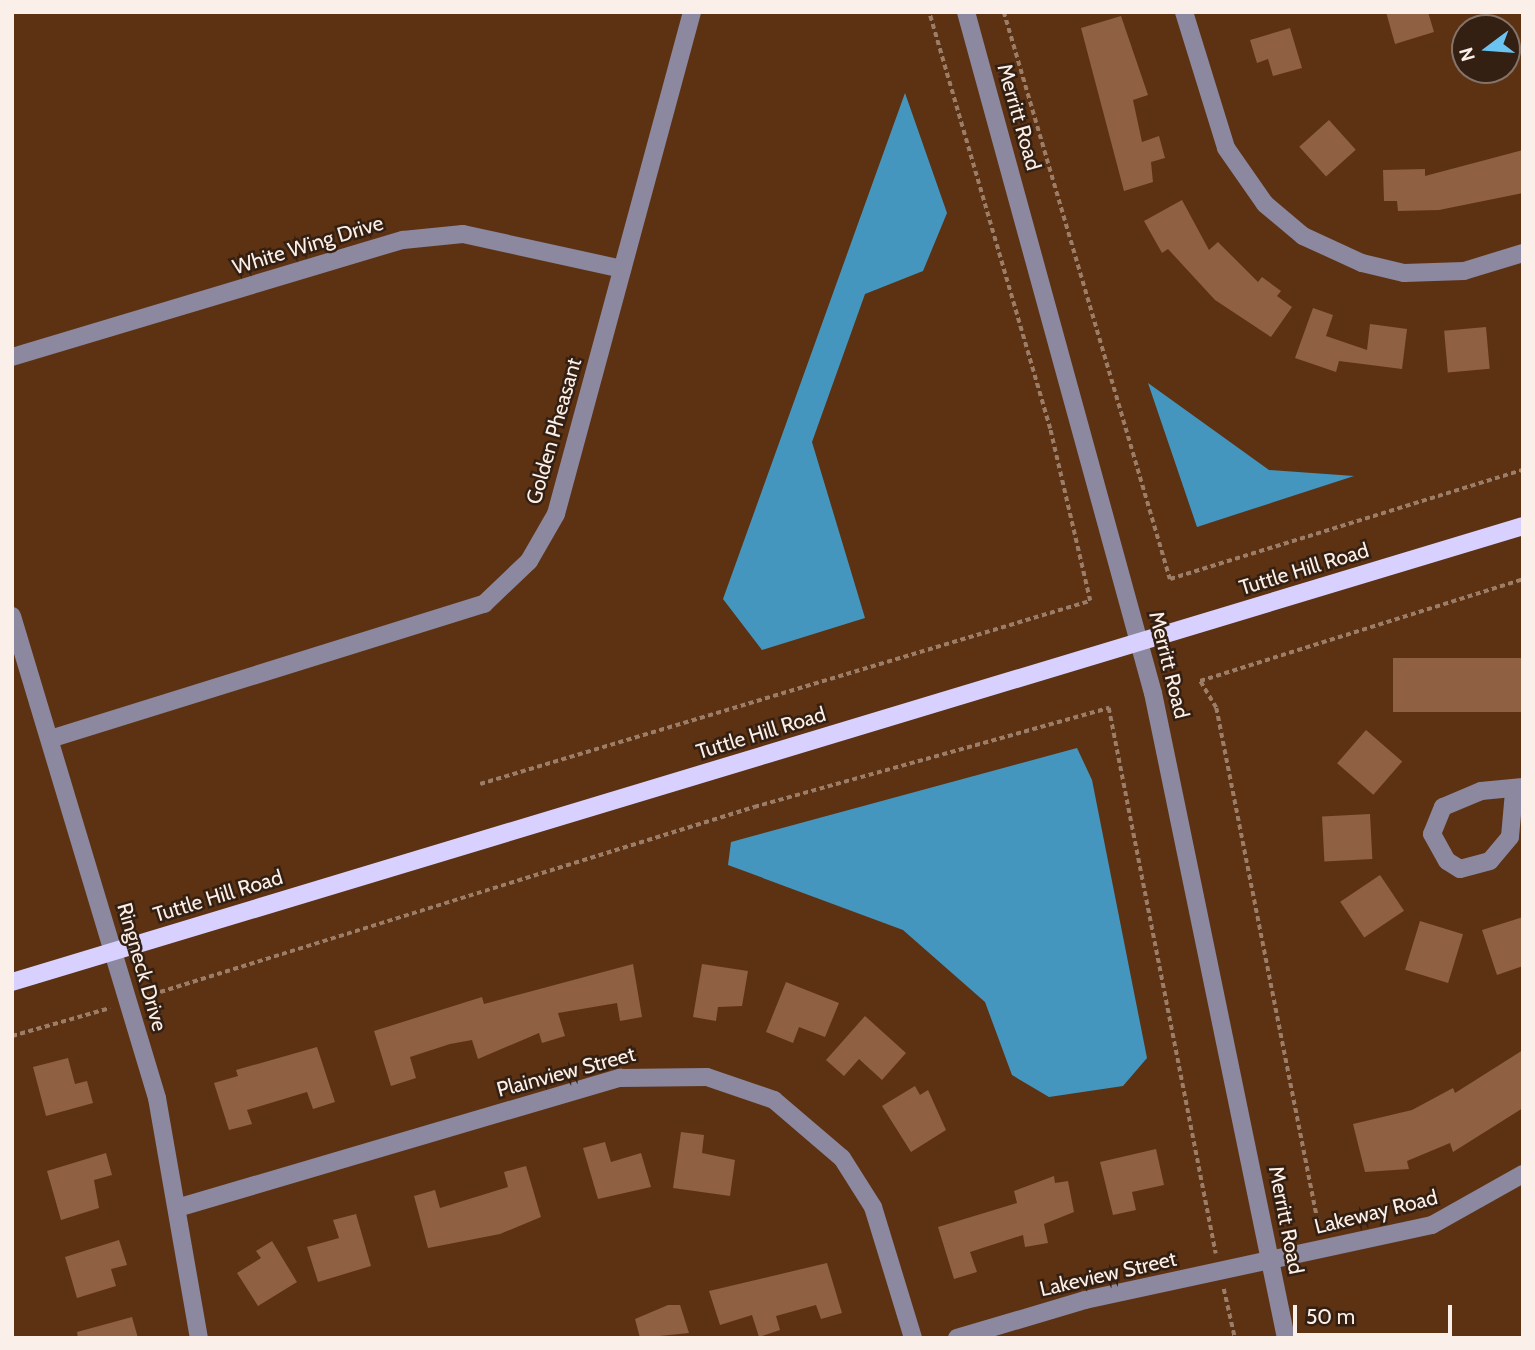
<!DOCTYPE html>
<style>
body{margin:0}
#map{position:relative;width:1535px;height:1350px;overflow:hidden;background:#5d3213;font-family:Cabin,sans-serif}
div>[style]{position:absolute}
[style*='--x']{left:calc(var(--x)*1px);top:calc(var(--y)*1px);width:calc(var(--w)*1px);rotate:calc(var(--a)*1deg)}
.water>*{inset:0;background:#4596bf}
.building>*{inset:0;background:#8f6041;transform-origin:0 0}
.path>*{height:3.5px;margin-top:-1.75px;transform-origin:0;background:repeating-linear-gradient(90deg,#9c7e68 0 5px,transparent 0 8.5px)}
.minor>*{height:18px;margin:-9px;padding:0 9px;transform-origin:9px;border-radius:9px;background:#8c889f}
.major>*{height:18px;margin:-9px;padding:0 9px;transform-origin:9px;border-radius:9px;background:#d8d0fe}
span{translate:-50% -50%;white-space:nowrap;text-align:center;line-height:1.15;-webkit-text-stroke:5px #342013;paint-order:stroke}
.street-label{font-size:21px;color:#fbf0e9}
.frame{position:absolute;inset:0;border:14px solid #fbf0e9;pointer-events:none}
.north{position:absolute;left:1451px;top:14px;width:70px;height:70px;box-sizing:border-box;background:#342013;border:2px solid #847369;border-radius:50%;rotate:254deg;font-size:19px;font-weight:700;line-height:28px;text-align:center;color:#fbf0e9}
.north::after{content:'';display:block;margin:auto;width:24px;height:32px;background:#6bc3f2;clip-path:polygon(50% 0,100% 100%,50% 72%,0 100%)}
.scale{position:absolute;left:1293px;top:1305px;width:159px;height:32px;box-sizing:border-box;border:4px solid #fbf0e9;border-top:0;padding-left:9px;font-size:21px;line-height:24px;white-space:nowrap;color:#fbf0e9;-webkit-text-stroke:5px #342013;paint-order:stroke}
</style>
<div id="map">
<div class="water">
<i style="clip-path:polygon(905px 93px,947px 213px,923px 271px,865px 294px,812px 442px,865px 618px,762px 650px,723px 599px)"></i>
<i style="clip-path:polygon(1148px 383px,1269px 470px,1354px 476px,1197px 527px)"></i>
<i style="clip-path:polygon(1077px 748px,1092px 780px,1147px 1058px,1123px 1086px,1049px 1097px,1012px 1075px,985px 1002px,903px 930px,728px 865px,731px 842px)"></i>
</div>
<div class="building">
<i style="clip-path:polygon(1386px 12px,1428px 12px,1434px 32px,1395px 44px)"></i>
<i style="clip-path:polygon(1121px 16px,1148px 95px,1133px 100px,1142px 142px,1159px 136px,1165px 158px,1151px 162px,1153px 182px,1124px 191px,1081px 28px)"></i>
<i style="clip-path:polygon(1290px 28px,1302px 68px,1273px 76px,1268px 59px,1257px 63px,1250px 40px)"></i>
<i style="left:1329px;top:120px;width:40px;height:40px;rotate:48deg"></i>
<i style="clip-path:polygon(1523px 150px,1523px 193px,1439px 210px,1398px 211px,1397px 201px,1384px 201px,1383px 170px,1425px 169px,1425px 176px)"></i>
<i style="clip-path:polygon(1182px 200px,1209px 250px,1218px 242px,1258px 282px,1262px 277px,1281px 291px,1277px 296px,1292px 307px,1271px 337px,1215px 300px,1168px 249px,1162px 253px,1144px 221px)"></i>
<i style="clip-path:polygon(1313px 308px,1333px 315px,1326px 336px,1367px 350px,1370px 324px,1407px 329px,1402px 369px,1339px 361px,1336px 372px,1295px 358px)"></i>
<i style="left:1486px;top:327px;width:42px;height:42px;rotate:85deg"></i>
<i style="left:1523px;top:658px;width:54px;height:130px;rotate:90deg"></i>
<i style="left:1366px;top:730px;width:48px;height:44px;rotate:41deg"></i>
<i style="left:1370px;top:814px;width:45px;height:48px;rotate:87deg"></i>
<i style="left:1380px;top:875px;width:43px;height:48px;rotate:56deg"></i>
<i style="clip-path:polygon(1523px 917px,1523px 966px,1497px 975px,1482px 930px)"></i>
<i style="left:1420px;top:921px;width:45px;height:51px;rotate:17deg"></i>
<i style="clip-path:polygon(633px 964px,642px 1017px,620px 1021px,617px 1003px,558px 1013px,565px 1036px,542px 1043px,539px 1033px,478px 1059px,472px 1040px,450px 1044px,410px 1057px,416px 1078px,391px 1086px,374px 1031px,482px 997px,484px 1004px)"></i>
<i style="clip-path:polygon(702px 964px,748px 971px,742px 1006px,718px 1007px,716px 1021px,693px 1017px)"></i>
<i style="clip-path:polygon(786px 982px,839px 1003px,825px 1037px,799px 1027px,793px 1043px,766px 1032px)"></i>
<i style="clip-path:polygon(865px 1016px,906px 1053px,882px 1080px,859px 1059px,844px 1076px,826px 1060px)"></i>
<i style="clip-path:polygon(317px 1047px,335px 1102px,313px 1109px,307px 1092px,247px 1110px,252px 1124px,229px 1130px,214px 1083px,238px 1076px,236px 1070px)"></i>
<i style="clip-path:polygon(1523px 1050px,1523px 1108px,1453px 1152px,1450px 1143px,1407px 1161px,1409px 1169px,1365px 1172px,1353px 1124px,1412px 1110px,1453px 1088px,1455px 1093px)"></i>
<i style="clip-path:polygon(68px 1058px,75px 1084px,87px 1081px,93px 1103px,46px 1116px,33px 1067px)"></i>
<i style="clip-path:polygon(915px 1086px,920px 1095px,928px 1090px,946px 1130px,911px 1152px,882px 1106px)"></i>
<i style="clip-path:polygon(681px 1132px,704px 1135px,702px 1153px,735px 1160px,730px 1196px,673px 1188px)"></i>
<i style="clip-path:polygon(605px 1142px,611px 1162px,641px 1153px,651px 1187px,598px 1199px,583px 1148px)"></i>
<i style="clip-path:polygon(1156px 1149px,1164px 1185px,1132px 1192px,1136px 1210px,1113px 1215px,1100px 1162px)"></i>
<i style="clip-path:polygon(106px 1153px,112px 1175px,94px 1180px,99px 1208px,61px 1220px,47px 1171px)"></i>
<i style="clip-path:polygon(526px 1166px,541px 1217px,500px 1234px,428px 1248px,414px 1196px,435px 1190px,440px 1208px,508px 1187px,504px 1172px)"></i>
<i style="clip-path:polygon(1054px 1176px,1055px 1183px,1068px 1181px,1074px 1212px,1044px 1224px,1048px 1243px,1025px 1247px,1023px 1235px,970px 1252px,977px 1272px,954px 1279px,938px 1227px,1017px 1203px,1014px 1191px)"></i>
<i style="clip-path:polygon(356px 1214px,371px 1266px,318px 1282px,307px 1247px,339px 1238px,333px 1220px)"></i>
<i style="clip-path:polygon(119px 1240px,127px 1265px,111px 1269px,116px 1286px,77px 1298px,65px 1257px)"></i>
<i style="clip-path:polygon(272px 1241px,297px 1282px,258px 1306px,237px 1273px,261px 1258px,256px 1251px)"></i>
<i style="clip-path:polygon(827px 1263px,842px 1313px,821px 1319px,816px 1305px,776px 1316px,780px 1330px,759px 1337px,752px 1315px,720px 1325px,709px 1291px)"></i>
<i style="clip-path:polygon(668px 1305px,680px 1305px,689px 1333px,640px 1338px,635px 1319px)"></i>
<i style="clip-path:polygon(132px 1317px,138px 1338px,78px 1338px,77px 1332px)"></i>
</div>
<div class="path">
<i style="--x:1004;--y:12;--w:591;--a:73.68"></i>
<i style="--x:1170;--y:579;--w:369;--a:-17.2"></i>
<i style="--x:480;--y:784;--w:637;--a:-16.7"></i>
<i style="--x:1090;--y:601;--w:177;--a:-103.1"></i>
<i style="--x:1050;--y:429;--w:434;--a:-106.2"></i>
<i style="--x:144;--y:997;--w:639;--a:-17.3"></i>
<i style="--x:754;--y:807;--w:369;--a:-15.6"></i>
<i style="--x:1109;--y:708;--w:556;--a:78.91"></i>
<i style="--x:12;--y:1036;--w:102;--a:-15.9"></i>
<i style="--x:1319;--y:1230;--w:532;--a:-101.16"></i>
<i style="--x:1216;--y:708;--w:31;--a:-121"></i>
<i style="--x:1200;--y:681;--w:339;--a:-17.5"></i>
<i style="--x:1224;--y:1289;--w:50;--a:77.3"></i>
</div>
<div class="minor">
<i style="--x:966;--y:12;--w:706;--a:74.65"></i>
<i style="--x:1153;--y:693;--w:659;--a:78.35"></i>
<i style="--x:1184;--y:12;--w:142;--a:72.8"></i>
<i style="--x:1226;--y:148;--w:68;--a:55.1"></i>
<i style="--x:1265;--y:204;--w:50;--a:40.1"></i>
<i style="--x:1303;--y:236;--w:65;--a:24.6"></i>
<i style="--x:1362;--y:263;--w:43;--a:13.4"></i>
<i style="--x:1404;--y:273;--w:60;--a:-1.9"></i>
<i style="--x:1464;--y:271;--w:62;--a:-17"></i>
<i style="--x:12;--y:357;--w:408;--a:-16.7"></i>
<i style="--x:403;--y:240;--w:60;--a:-5.7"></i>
<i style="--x:463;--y:234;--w:163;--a:12.4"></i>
<i style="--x:12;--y:616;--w:503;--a:73.26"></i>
<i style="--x:157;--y:1098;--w:244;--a:80.1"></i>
<i style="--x:50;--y:739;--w:455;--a:-17.3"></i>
<i style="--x:484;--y:604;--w:62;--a:-43.7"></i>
<i style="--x:529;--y:561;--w:54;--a:-60.1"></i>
<i style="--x:556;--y:514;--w:520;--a:-74.84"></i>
<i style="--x:1514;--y:792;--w:45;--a:95.1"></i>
<i style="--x:1510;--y:837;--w:31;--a:130"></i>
<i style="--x:1490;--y:861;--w:31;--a:165"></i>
<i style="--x:1460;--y:869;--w:15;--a:-148"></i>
<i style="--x:1447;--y:861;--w:31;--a:-119"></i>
<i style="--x:1432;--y:834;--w:29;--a:-68"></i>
<i style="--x:1443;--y:807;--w:41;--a:-22.8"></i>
<i style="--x:1481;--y:791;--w:42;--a:-5.4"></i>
<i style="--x:177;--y:1208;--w:462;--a:-16.4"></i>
<i style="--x:620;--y:1078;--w:87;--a:-0.7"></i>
<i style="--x:707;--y:1077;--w:71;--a:18.9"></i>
<i style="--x:774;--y:1100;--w:89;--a:40.5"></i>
<i style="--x:842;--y:1158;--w:58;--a:57.7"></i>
<i style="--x:873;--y:1207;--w:137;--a:73"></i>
<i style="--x:957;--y:1338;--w:134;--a:-16.5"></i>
<i style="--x:1085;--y:1300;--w:355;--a:-12.2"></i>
<i style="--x:1432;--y:1225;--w:104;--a:-29.3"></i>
</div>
<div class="major">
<i style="--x:12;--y:982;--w:1578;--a:-16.79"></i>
</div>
<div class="street-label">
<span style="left:1019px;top:117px;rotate:74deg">Merritt Road</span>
<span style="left:308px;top:245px;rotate:-17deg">White Wing Drive</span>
<span style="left:554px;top:431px;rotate:-74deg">Golden Pheasant</span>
<span style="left:1304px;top:569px;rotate:-17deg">Tuttle Hill Road</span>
<span style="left:1169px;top:665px;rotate:76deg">Merritt Road</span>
<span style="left:761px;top:733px;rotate:-17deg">Tuttle Hill Road</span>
<span style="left:218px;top:896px;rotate:-17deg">Tuttle Hill Road</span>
<span style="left:142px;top:967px;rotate:74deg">Ringneck Drive</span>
<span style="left:566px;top:1072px;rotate:-15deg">Plainview Street</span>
<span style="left:1376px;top:1212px;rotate:-14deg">Lakeway Road</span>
<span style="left:1286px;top:1220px;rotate:79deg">Merritt Road</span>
<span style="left:1108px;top:1274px;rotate:-13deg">Lakeview Street</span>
</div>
<div class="frame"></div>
<div class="north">N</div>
<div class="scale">50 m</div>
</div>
